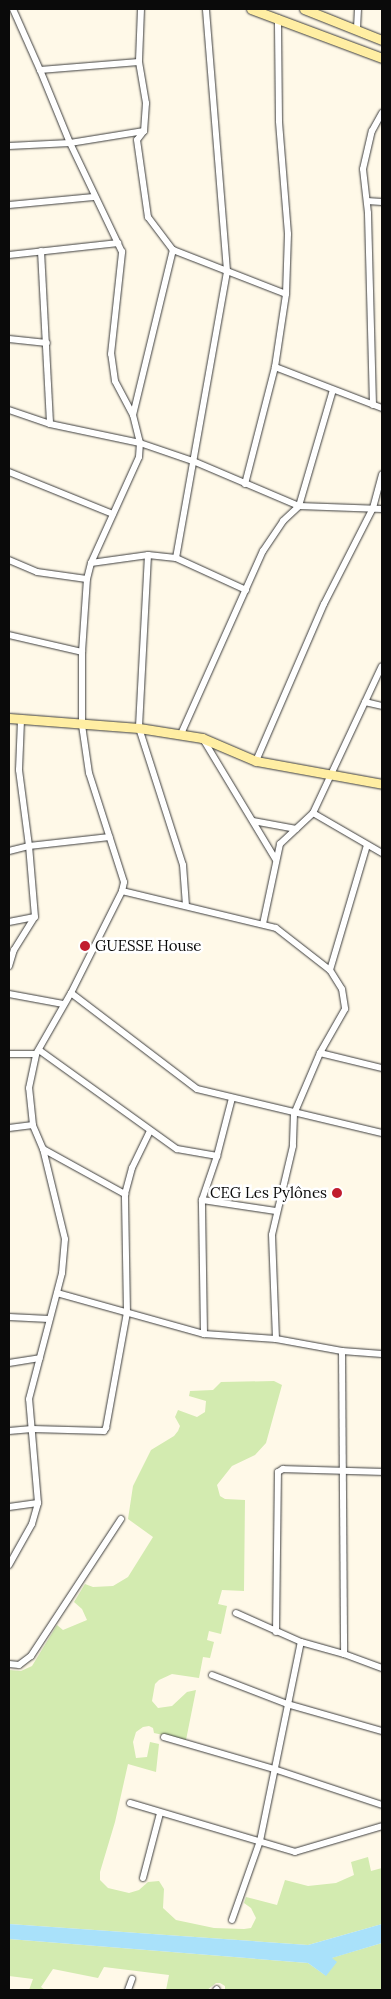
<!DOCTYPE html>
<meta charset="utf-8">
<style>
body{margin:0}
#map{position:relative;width:391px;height:1999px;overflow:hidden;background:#fff9e8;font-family:Lora,serif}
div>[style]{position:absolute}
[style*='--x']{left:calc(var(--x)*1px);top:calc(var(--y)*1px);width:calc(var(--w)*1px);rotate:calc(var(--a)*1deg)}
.green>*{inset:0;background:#d3ebb0}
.water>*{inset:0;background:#a9e1fa}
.roads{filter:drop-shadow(0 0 1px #3d3d3d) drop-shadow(0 0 1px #3d3d3d)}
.street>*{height:6px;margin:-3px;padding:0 3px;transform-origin:3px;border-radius:3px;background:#fff}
.secondary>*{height:9px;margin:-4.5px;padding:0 4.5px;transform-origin:4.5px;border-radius:4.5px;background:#ffeea3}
.dots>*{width:14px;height:14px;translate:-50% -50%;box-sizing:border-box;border:2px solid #fff;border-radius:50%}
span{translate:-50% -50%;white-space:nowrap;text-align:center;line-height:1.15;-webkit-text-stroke:5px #fff;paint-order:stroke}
.poi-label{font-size:15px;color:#0a0a0a}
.left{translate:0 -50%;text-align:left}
.right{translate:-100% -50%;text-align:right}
.frame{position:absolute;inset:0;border:10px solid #0a0a0a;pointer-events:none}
</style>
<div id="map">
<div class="green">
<i style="clip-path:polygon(274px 1381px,282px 1385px,266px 1443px,255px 1455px,232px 1466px,217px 1485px,220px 1496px,225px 1499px,245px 1500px,244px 1591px,222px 1590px,218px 1604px,227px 1606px,221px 1634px,209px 1631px,207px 1640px,214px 1642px,210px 1658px,203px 1657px,199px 1678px,172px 1674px,159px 1680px,155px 1684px,152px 1701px,158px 1708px,172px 1706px,187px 1692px,196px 1690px,186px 1740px,154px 1733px,153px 1728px,149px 1726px,143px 1727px,136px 1732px,133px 1742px,136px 1758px,147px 1757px,150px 1742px,159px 1744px,156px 1772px,128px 1764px,115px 1822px,100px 1872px,100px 1880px,108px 1888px,129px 1893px,139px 1890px,148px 1882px,159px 1881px,164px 1889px,163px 1908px,176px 1920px,214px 1928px,244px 1929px,251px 1928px,256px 1918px,251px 1908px,244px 1903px,246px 1897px,277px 1905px,285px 1880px,308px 1886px,336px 1883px,354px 1875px,351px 1862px,368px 1857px,371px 1871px,382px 1868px,382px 1924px,308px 1945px,9px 1924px,9px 1670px,21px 1671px,32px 1666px,57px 1625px,63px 1630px,87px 1620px,82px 1609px,74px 1602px,85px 1584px,93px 1587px,113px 1586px,128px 1577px,153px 1537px,128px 1519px,133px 1486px,151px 1450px,174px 1436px,178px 1431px,180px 1426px,175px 1417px,178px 1410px,197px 1417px,205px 1412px,206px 1401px,189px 1396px,190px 1391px,213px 1390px,221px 1382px)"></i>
<i style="clip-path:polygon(9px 1939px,308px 1963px,325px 1975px,331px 1958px,382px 1943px,382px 1990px,225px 1990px,225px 1986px,220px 1983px,216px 1983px,207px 1990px,166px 1990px,169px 1975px,104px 1967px,98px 1978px,53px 1969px,41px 1987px,45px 1990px,29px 1990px,33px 1979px,9px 1976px)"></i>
</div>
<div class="water">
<i style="clip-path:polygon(9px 1924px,308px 1945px,382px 1924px,382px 1943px,332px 1958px,337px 1962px,326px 1976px,308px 1963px,9px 1939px)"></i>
</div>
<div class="roads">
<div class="street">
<i style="--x:141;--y:9;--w:53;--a:92.2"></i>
<i style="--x:139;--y:62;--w:42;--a:80.3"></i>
<i style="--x:146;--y:103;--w:28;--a:94"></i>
<i style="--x:144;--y:131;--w:11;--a:128"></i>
<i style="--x:137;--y:140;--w:78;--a:81.9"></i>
<i style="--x:148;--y:217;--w:41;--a:52.9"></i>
<i style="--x:173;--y:250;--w:121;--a:21.3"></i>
<i style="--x:357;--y:28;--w:19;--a:-87"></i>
<i style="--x:40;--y:70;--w:99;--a:-4.6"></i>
<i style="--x:9;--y:146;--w:61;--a:-2.8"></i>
<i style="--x:70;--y:143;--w:75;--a:-9.2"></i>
<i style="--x:367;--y:201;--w:15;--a:4"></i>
<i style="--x:9;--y:205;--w:85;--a:-5.4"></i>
<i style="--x:41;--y:251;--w:173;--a:87"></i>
<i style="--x:9;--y:255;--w:110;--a:-6.3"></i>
<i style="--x:9;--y:339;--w:38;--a:6"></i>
<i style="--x:275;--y:367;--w:115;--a:21"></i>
<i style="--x:373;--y:405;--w:192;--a:-91.5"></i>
<i style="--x:368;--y:213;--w:44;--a:-96.5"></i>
<i style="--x:363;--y:169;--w:39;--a:-77"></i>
<i style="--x:372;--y:131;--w:21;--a:-61"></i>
<i style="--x:9;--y:410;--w:43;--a:18.9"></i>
<i style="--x:50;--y:424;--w:92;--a:11.9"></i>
<i style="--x:140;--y:443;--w:56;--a:18.8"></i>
<i style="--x:193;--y:461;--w:115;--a:23"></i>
<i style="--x:299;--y:506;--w:83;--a:2.1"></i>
<i style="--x:133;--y:415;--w:170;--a:-76.4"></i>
<i style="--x:9;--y:472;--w:112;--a:22"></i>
<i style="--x:245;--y:484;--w:121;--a:-75.6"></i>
<i style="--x:275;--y:367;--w:74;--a:-81.4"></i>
<i style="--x:286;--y:294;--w:60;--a:-88.1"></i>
<i style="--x:288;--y:234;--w:113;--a:-94.6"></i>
<i style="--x:279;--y:121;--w:103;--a:-90.6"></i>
<i style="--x:148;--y:555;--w:173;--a:93"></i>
<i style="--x:139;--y:728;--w:144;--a:72.2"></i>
<i style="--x:183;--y:865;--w:41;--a:85.8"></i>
<i style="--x:176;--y:558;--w:291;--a:-79.9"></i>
<i style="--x:227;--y:271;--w:263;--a:-94.6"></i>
<i style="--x:9;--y:560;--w:30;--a:23"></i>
<i style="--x:37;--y:572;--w:50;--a:8"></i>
<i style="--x:91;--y:563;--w:58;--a:-8"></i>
<i style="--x:148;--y:555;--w:28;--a:6"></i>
<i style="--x:176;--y:558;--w:77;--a:24.6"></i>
<i style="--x:9;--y:635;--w:75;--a:13.1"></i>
<i style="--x:365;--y:702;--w:17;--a:13"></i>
<i style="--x:181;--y:734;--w:201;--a:-65.9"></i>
<i style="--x:263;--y:551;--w:36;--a:-56"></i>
<i style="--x:283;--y:521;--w:22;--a:-43"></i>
<i style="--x:299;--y:506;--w:121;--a:-73.7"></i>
<i style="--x:203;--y:739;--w:141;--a:58.9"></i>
<i style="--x:256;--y:761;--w:171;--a:-66.6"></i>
<i style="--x:324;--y:604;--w:108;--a:-63"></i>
<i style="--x:373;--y:508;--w:35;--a:-75"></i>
<i style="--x:313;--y:813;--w:80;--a:30.1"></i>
<i style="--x:253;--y:821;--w:44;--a:10.5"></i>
<i style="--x:9;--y:851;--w:21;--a:-14"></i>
<i style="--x:29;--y:846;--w:81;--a:-6.4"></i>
<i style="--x:122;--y:891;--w:158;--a:13.5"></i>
<i style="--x:276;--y:928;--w:68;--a:37.9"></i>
<i style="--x:330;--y:970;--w:22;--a:58"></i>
<i style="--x:342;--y:989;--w:20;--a:81"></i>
<i style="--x:345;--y:1009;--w:51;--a:119.6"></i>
<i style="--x:320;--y:1053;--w:66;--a:113.1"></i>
<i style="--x:294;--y:1114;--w:32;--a:92"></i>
<i style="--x:293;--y:1146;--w:91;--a:103.3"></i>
<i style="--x:272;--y:1235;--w:104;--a:87.8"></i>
<i style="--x:9;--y:922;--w:26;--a:-11"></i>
<i style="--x:263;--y:924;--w:82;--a:-78"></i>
<i style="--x:280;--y:844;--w:45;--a:-43.2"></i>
<i style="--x:313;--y:813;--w:162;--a:-64.9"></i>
<i style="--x:9;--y:966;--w:17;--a:-73"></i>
<i style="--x:14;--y:950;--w:39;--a:-58"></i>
<i style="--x:35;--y:917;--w:71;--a:-94.8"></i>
<i style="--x:29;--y:846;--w:77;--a:-97.5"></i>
<i style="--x:19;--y:770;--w:50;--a:-87.7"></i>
<i style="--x:330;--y:970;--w:130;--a:-73.5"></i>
<i style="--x:71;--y:993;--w:158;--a:37.3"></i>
<i style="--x:197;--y:1089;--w:190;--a:13.4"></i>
<i style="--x:9;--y:994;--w:55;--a:10.5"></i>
<i style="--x:39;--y:1050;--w:170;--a:35.7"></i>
<i style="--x:177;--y:1149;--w:41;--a:9.9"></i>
<i style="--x:320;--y:1053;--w:64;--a:13.6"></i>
<i style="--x:9;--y:1054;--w:27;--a:0"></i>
<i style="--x:9;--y:1128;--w:24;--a:-7"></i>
<i style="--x:43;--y:1149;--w:94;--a:28.8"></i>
<i style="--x:202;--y:1200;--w:75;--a:8.5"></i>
<i style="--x:57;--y:1293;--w:153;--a:15.6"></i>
<i style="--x:204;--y:1334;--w:72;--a:4"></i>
<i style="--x:276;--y:1339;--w:67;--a:10.3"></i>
<i style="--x:342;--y:1351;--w:40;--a:4.3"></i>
<i style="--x:9;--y:1317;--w:40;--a:2.9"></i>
<i style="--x:204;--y:1334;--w:134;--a:-90.9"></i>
<i style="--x:202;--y:1200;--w:46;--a:-71.2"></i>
<i style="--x:217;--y:1156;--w:60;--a:-75.5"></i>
<i style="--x:342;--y:1351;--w:303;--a:89.6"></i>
<i style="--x:9;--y:1363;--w:31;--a:-9"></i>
<i style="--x:9;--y:1431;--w:23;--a:-5"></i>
<i style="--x:32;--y:1429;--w:72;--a:1.6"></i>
<i style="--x:104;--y:1431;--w:4;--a:-56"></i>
<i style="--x:106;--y:1428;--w:117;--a:-79.7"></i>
<i style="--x:127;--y:1313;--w:119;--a:-91"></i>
<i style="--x:125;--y:1194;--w:27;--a:-75"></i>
<i style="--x:132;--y:1168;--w:41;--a:-64.1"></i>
<i style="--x:9;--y:1507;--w:29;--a:-8"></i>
<i style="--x:9;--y:1565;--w:47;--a:-60.7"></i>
<i style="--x:32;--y:1524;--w:22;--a:-74"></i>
<i style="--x:38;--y:1503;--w:104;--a:-94.9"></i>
<i style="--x:29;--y:1399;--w:130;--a:-75.3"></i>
<i style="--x:62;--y:1273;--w:34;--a:-85"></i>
<i style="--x:65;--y:1239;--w:93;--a:-103.7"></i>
<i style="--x:43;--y:1149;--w:26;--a:-113"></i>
<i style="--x:33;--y:1125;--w:37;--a:-96"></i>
<i style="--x:29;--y:1088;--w:35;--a:-78"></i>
<i style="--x:36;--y:1054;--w:70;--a:-60.2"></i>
<i style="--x:71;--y:993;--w:114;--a:-63.4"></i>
<i style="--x:122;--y:891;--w:9;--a:-77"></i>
<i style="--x:124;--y:882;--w:114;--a:-107.8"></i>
<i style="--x:89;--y:773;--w:49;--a:-98.3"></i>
<i style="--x:82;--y:725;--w:73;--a:-90"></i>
<i style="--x:82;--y:652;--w:73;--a:-86.1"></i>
<i style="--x:87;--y:579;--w:16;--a:-76"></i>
<i style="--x:91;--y:563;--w:116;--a:-65.6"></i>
<i style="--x:139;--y:457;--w:14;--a:-86"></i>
<i style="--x:140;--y:443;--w:29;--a:-104"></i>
<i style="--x:133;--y:415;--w:38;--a:-118"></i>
<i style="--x:115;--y:381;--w:27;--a:-98"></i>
<i style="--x:111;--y:354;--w:103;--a:-83.8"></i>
<i style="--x:122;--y:252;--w:121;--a:-115.5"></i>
<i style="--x:70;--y:143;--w:79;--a:-112.3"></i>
<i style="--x:40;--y:70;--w:67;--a:-113.9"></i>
<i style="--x:236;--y:1613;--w:71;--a:24"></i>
<i style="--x:301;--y:1642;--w:45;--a:15.6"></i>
<i style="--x:344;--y:1654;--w:40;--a:20.2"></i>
<i style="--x:276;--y:1632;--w:160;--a:-89.3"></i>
<i style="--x:278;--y:1472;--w:6;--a:-31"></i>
<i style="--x:283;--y:1469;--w:99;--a:1.7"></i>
<i style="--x:9;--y:1664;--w:10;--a:6"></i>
<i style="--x:19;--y:1665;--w:15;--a:-37"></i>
<i style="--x:31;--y:1656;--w:164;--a:-56.7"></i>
<i style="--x:212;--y:1675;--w:80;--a:21.1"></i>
<i style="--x:287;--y:1704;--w:99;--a:15.9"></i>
<i style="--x:164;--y:1737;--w:115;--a:16.2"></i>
<i style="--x:274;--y:1769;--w:114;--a:18.4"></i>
<i style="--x:130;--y:1803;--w:172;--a:16.5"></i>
<i style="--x:295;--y:1852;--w:91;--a:-16.6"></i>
<i style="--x:143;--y:1878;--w:67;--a:-75.3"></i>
<i style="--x:232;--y:1920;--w:84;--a:-70.5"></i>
<i style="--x:260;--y:1841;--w:203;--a:-78.4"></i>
<i style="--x:128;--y:1990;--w:12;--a:-70"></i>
<i style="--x:216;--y:1990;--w:1;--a:-45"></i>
</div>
<div class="secondary">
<i style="--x:251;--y:9;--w:140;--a:20.5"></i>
<i style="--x:304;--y:9;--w:84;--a:21.7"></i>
<i style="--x:9;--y:718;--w:130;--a:4.4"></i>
<i style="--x:139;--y:728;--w:64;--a:9"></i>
<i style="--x:202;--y:738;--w:59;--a:23.1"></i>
<i style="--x:256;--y:761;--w:128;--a:10.3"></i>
</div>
</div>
<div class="dots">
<i style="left:85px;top:946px;background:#c11c2f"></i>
<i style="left:337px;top:1193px;background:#c11c2f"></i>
</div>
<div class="poi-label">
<span class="left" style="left:95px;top:946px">GUESSE House</span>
<span class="right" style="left:327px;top:1193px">CEG Les Pylônes</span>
</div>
<div class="frame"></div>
</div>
